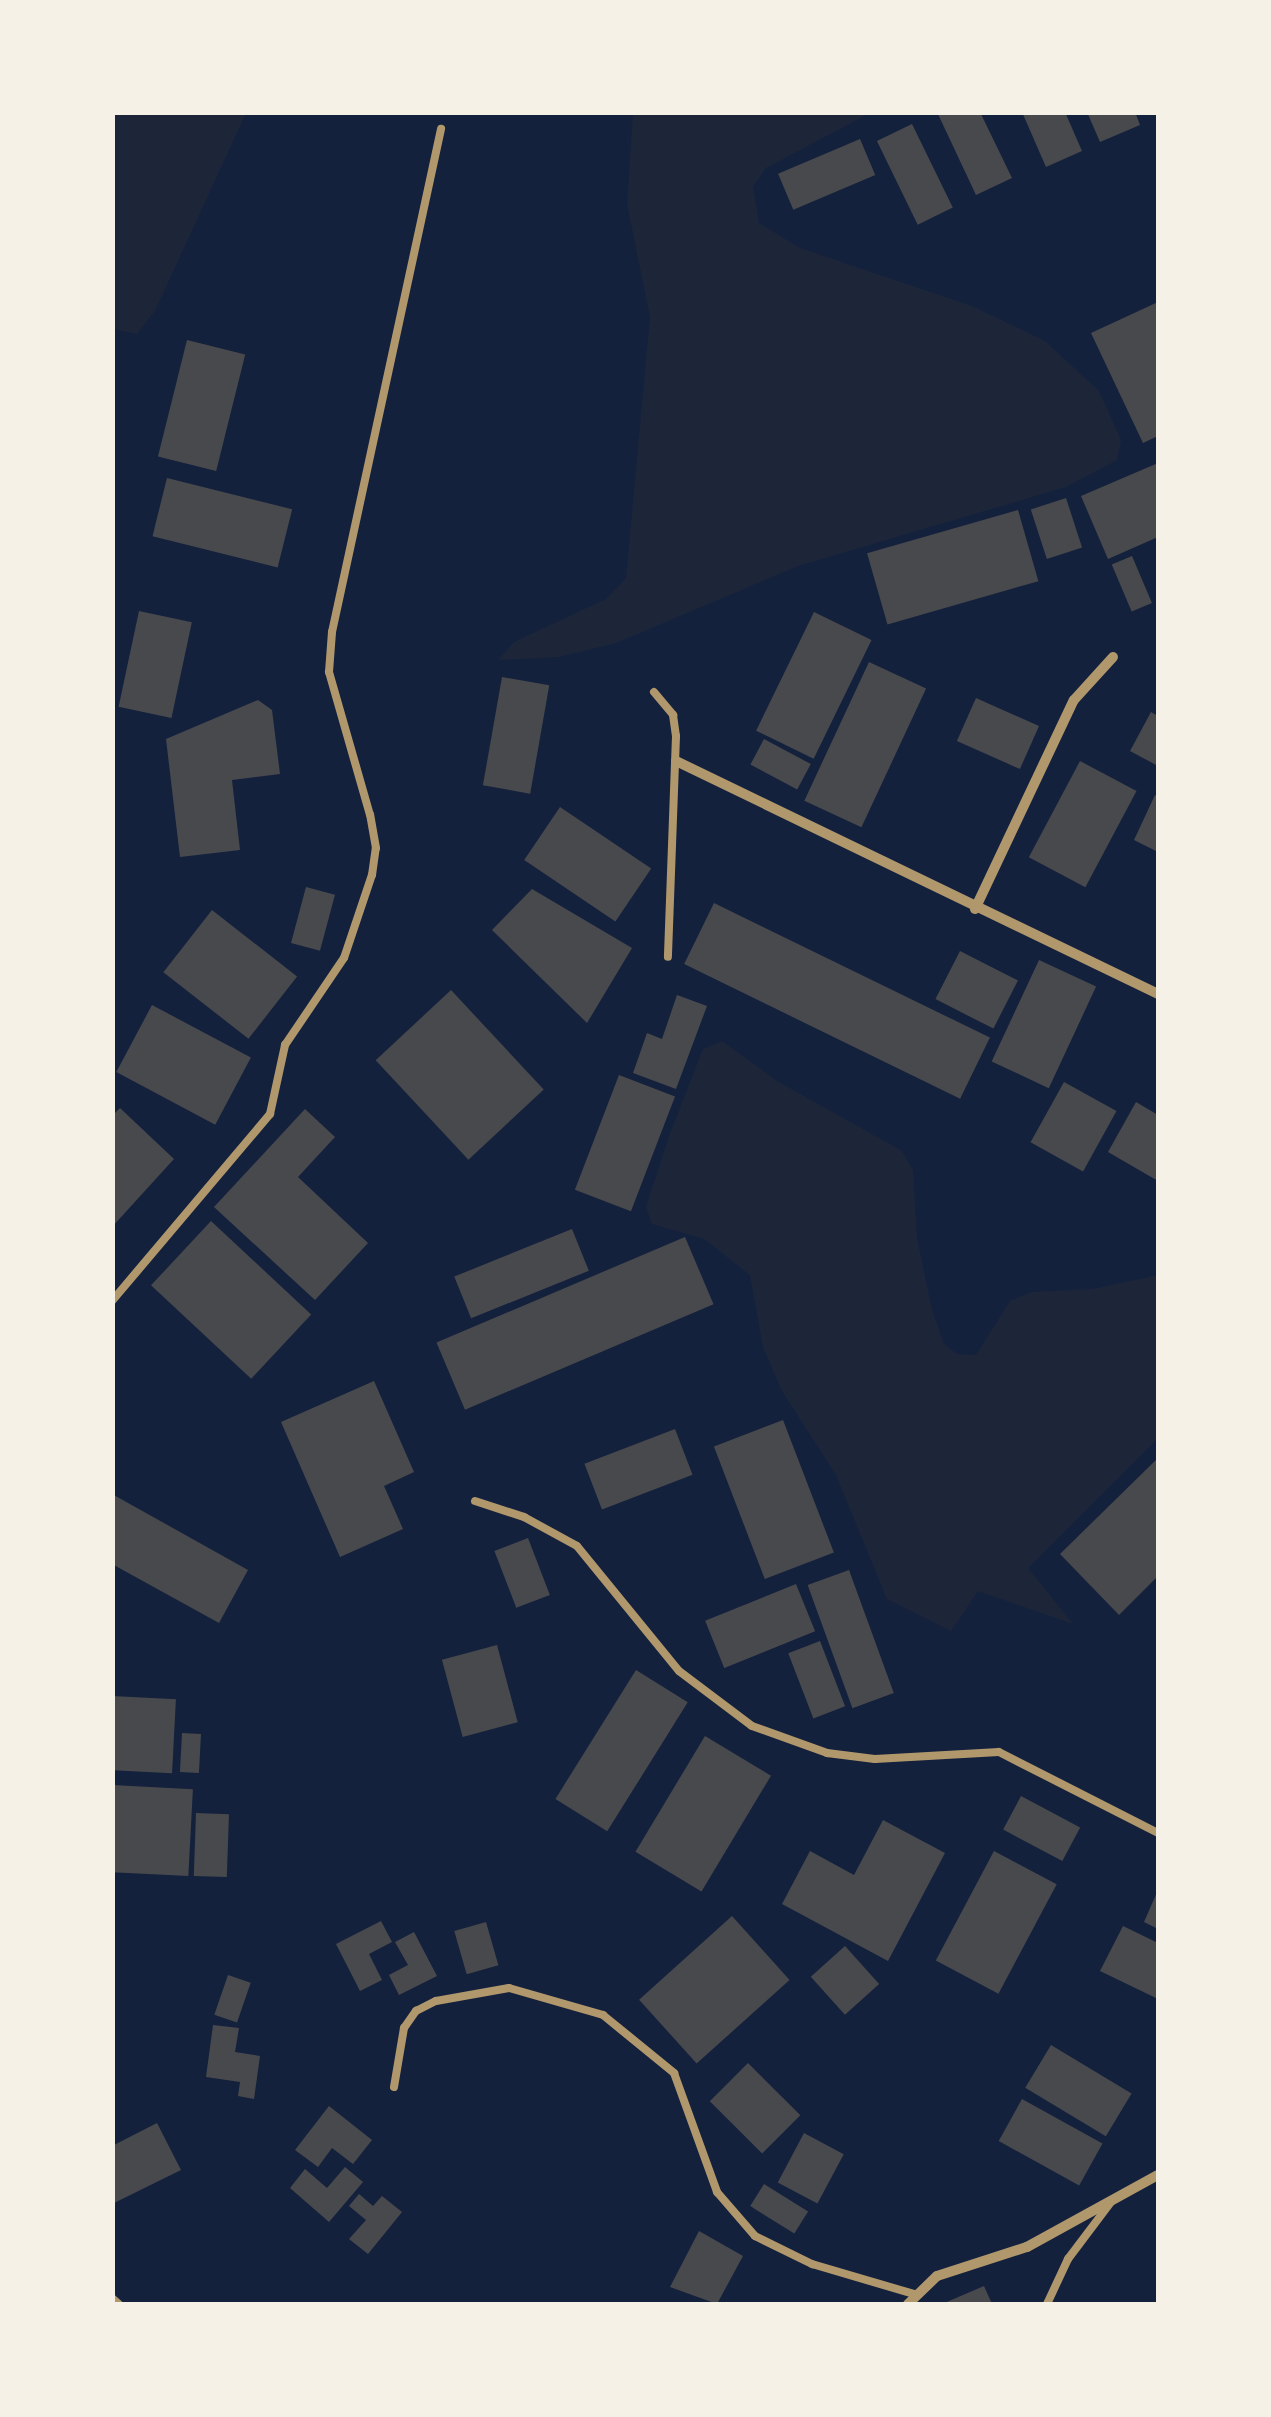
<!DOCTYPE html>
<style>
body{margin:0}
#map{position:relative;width:1271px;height:2417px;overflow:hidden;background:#14213d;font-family:"IBM Plex Sans",sans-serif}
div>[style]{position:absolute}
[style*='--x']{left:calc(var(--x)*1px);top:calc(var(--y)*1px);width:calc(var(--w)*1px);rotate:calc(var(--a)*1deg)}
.green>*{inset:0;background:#1d2539}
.building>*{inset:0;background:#48494c;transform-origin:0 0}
.service>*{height:8px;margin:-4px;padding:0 4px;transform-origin:4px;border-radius:4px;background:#b1986c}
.minor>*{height:10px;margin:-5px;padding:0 5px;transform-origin:5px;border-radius:5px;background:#b1986c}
span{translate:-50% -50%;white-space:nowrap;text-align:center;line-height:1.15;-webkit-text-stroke:9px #f6f1e7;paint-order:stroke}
.frame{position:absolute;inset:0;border:115px solid #f6f1e7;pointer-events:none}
</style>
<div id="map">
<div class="green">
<i style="clip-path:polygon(112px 113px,246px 113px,155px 311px,137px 334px,113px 329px)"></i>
<i style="clip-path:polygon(633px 113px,870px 113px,766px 168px,753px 187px,759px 223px,800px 248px,972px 306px,1045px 341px,1099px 391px,1121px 440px,1117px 460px,1066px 487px,798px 566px,616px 643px,559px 657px,498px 660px,514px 642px,606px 599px,626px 578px,650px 317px,627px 204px)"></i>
<i style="clip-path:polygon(722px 1041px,777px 1081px,902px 1151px,913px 1170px,917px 1238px,932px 1310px,944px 1344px,957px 1354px,976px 1355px,1010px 1301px,1032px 1292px,1093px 1289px,1158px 1275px,1158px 1438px,1028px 1568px,1073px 1624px,978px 1591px,951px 1631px,887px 1599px,836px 1475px,782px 1391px,763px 1347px,750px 1275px,704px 1239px,652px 1224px,646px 1207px,669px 1136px,703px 1049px)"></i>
</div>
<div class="building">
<i style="clip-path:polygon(937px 112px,980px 112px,1012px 178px,976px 195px)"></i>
<i style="clip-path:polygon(1022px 112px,1065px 112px,1082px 151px,1046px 167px)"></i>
<i style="clip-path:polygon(1087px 112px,1135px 112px,1140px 125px,1100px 142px)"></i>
<i style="left:912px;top:124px;width:93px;height:39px;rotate:64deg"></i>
<i style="left:860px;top:139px;width:39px;height:89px;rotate:67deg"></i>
<i style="clip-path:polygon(1158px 302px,1158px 436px,1143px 443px,1091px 333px)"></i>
<i style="left:187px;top:340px;width:60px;height:120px;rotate:14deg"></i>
<i style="clip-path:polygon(1158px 463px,1158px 537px,1108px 559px,1081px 496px)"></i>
<i style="left:167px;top:478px;width:129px;height:60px;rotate:14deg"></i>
<i style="left:1066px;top:498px;width:52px;height:37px;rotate:72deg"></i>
<i style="left:1018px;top:510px;width:74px;height:157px;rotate:74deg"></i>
<i style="left:1132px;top:556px;width:51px;height:22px;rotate:67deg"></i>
<i style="left:139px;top:611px;width:54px;height:98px;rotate:12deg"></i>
<i style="left:814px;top:612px;width:64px;height:132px;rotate:26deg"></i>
<i style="left:869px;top:662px;width:63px;height:153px;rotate:25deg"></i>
<i style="left:502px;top:677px;width:48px;height:110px;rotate:10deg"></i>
<i style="left:976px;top:698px;width:69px;height:47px;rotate:24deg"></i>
<i style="clip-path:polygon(258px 700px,272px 710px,280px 774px,232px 780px,240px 850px,180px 857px,166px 739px)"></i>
<i style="clip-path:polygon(1151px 712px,1158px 716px,1158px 766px,1130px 751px)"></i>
<i style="left:764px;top:739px;width:53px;height:29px;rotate:28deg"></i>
<i style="left:1080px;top:761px;width:64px;height:109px;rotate:28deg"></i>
<i style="clip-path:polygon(1155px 795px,1158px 797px,1158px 852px,1134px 840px)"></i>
<i style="left:560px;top:807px;width:110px;height:64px;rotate:34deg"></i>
<i style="left:306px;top:887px;width:30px;height:58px;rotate:15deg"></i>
<i style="clip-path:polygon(532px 889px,632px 948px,587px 1023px,492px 930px)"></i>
<i style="left:714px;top:903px;width:307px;height:68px;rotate:26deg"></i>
<i style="left:212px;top:910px;width:108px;height:79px;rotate:38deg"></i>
<i style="left:960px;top:951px;width:65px;height:54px;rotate:27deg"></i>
<i style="left:1039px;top:960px;width:63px;height:112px;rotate:25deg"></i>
<i style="left:451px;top:990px;width:136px;height:103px;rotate:47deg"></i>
<i style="clip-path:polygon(677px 995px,707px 1006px,676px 1089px,633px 1073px,647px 1033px,662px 1039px)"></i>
<i style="left:152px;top:1005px;width:112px;height:76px;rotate:28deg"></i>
<i style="left:619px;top:1075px;width:60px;height:123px;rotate:21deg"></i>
<i style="left:1064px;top:1082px;width:60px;height:69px;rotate:29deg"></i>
<i style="clip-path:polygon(1136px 1102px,1158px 1115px,1158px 1181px,1108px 1152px)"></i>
<i style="clip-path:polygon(120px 1108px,174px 1159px,112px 1227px,112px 1116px)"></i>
<i style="clip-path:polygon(305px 1109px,335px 1137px,298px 1177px,368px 1243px,315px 1300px,214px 1207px)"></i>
<i style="left:211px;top:1221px;width:137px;height:88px;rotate:43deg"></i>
<i style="left:572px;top:1229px;width:45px;height:127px;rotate:68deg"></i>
<i style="left:685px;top:1237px;width:73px;height:270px;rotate:67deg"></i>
<i style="clip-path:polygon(374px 1381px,414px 1472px,384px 1486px,403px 1529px,340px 1557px,281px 1422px)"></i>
<i style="left:783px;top:1420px;width:142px;height:74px;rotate:69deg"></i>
<i style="left:675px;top:1429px;width:49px;height:97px;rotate:69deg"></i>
<i style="clip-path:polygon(1158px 1458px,1158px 1576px,1119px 1615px,1060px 1554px)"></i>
<i style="clip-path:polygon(112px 1494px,248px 1570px,219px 1623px,112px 1564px)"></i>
<i style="left:528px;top:1538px;width:61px;height:36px;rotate:69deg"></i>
<i style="left:849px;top:1570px;width:131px;height:44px;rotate:70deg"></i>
<i style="left:796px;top:1584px;width:51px;height:98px;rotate:68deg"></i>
<i style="left:820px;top:1641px;width:70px;height:34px;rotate:69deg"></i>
<i style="left:497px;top:1645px;width:80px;height:57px;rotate:75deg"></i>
<i style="left:636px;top:1670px;width:61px;height:152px;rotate:32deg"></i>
<i style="left:112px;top:1696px;width:64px;height:74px;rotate:3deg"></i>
<i style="left:182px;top:1733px;width:19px;height:39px;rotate:3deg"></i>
<i style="left:705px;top:1736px;width:77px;height:135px;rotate:31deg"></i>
<i style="left:112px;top:1785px;width:81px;height:87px;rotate:3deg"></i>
<i style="left:1021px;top:1796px;width:67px;height:38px;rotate:28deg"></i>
<i style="left:196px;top:1813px;width:33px;height:63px;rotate:2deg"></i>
<i style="clip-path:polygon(883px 1820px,945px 1853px,888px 1961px,782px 1904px,810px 1851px,854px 1875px)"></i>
<i style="left:994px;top:1851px;width:71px;height:124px;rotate:28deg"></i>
<i style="clip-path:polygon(1158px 1890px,1158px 1929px,1144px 1922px)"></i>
<i style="left:732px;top:1916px;width:86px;height:125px;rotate:48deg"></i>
<i style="clip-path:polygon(381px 1921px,392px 1942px,369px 1954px,382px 1980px,360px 1991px,336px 1944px)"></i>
<i style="left:486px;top:1922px;width:45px;height:33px;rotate:74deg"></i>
<i style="clip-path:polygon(1123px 1926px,1158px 1943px,1158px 1999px,1100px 1971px)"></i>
<i style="clip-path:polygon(414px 1932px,437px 1976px,399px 1995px,389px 1975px,408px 1965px,395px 1942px)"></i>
<i style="left:845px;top:1946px;width:51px;height:46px;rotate:48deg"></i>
<i style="left:228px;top:1975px;width:24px;height:42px;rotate:19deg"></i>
<i style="clip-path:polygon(213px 2025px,239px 2028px,235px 2052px,260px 2056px,254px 2099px,238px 2096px,240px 2082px,206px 2077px)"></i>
<i style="left:1051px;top:2045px;width:94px;height:50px;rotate:31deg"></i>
<i style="left:748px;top:2063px;width:74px;height:54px;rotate:45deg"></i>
<i style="left:1022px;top:2099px;width:92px;height:48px;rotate:29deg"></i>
<i style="clip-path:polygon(329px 2106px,372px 2140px,353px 2164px,332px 2148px,318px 2167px,295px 2150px)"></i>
<i style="clip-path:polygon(157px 2123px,181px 2170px,112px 2204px,112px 2146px)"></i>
<i style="left:804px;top:2133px;width:45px;height:56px;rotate:28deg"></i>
<i style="clip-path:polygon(345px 2167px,363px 2182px,329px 2222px,290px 2188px,305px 2169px,327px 2188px)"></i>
<i style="left:764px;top:2184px;width:52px;height:26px;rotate:32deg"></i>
<i style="clip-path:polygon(359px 2194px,373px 2206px,382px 2196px,402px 2212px,368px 2254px,349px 2239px,366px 2220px,349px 2206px)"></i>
<i style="clip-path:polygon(699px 2231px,743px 2256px,717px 2304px,670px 2287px)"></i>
<i style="clip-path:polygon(984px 2286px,992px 2304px,942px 2304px)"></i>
</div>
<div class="service">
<i style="--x:654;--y:692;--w:30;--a:50"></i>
<i style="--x:673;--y:715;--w:21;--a:82"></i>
<i style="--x:676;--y:736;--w:221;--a:92.1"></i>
<i style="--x:112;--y:1301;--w:245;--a:-49.8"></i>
<i style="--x:270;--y:1114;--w:71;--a:-77.7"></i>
<i style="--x:285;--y:1045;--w:105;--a:-55.9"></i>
<i style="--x:344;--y:958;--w:88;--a:-71.4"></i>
<i style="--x:372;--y:875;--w:27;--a:-82"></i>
<i style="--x:376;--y:848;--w:34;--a:-100"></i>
<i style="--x:370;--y:815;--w:149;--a:-106"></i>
<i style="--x:329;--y:672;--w:40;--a:-85.7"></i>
<i style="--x:332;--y:632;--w:515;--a:-77.77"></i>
<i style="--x:475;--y:1501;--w:52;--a:18.1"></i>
<i style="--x:524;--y:1517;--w:60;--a:28.7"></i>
<i style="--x:577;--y:1546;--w:161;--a:50.8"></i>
<i style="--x:679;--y:1671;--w:91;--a:37"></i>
<i style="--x:752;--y:1726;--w:80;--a:19.8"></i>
<i style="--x:827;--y:1753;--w:48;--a:7.1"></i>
<i style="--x:875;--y:1759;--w:124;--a:-3.2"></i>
<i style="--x:999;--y:1752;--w:178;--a:27"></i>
<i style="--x:394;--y:2087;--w:60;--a:-80.4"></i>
<i style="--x:404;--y:2028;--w:21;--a:-55"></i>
<i style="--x:416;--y:2011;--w:22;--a:-27"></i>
<i style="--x:436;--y:2001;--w:74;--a:-10.1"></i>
<i style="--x:509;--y:1988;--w:98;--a:16"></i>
<i style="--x:603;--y:2015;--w:92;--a:39.2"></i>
<i style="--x:674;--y:2073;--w:127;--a:70.1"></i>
<i style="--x:717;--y:2192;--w:58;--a:49.2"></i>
<i style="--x:755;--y:2236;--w:64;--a:26.2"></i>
<i style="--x:812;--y:2264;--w:106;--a:16.4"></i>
<i style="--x:112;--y:2298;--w:9;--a:41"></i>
<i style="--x:1047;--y:2304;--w:50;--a:-65"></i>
<i style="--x:1068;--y:2259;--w:71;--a:-53"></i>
</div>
<div class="minor">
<i style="--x:676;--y:761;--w:535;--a:25.8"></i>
<i style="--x:975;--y:909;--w:231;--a:-64.7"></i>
<i style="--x:1074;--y:700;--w:58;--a:-47.8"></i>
<i style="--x:908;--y:2304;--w:40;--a:-44"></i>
<i style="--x:937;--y:2276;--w:95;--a:-17.9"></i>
<i style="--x:1027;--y:2247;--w:149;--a:-28.8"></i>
</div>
<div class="frame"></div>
</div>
